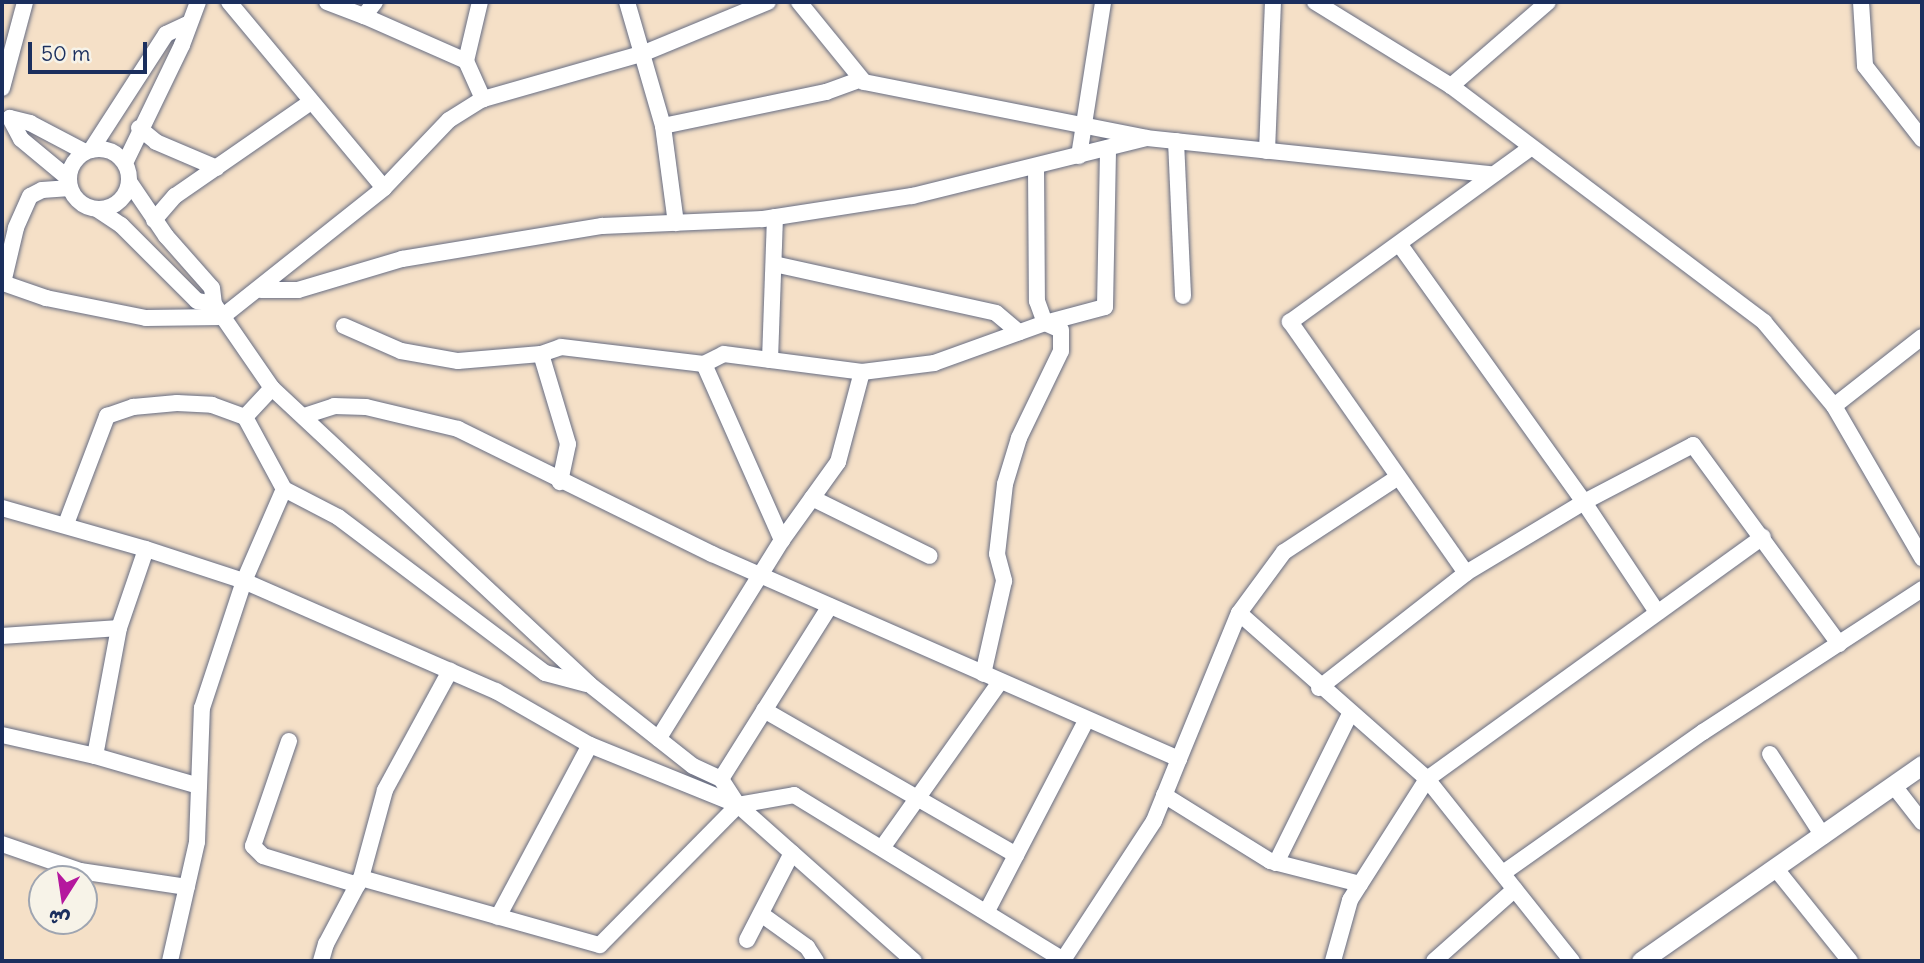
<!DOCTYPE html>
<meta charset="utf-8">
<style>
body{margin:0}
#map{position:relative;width:1924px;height:963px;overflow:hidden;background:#f5e0c7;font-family:Delius,"Playpen Sans Arabic",sans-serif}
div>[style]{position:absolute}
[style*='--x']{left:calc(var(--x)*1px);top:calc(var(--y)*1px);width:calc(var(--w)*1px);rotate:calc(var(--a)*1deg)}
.roads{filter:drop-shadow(0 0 2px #676d83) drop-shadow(0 0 2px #676d83)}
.minor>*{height:16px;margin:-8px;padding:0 8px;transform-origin:8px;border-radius:8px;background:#fff}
.minor>.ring{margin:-8px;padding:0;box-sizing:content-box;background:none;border:16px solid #fff;border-radius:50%}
.major>*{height:19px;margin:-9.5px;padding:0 9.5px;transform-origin:9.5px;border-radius:9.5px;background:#fff}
span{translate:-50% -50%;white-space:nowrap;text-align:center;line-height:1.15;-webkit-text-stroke:6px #f7f3e8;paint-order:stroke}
.frame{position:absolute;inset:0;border:4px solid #1b2f5e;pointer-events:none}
.north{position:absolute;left:28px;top:865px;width:70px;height:70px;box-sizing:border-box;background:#f7f3e8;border:2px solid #9fa5b1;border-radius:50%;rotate:192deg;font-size:19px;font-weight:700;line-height:28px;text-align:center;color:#1b2f5e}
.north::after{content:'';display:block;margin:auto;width:24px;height:32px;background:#b5179e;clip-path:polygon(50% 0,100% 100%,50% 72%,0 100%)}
.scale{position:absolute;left:28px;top:42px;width:119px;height:32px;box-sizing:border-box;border:4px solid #1b2f5e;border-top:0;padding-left:9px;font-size:21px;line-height:24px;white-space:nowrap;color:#1b2f5e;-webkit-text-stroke:5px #f7f3e8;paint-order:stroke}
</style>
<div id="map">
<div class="roads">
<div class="minor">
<i style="--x:229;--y:2;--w:242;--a:50.2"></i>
<i style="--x:327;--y:2;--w:40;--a:21"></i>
<i style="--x:364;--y:16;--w:18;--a:-52"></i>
<i style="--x:627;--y:2;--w:129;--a:73.8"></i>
<i style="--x:663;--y:126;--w:98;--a:82.4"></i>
<i style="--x:799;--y:2;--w:103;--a:50.9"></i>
<i style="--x:864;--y:82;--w:288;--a:11.2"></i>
<i style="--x:1146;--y:138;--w:346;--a:6"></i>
<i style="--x:1315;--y:2;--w:160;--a:31.7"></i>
<i style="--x:1451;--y:86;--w:392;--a:37"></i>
<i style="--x:1764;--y:322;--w:109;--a:50.2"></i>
<i style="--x:1834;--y:406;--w:176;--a:59.9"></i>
<i style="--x:1861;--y:2;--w:64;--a:86.4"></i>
<i style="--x:1865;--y:66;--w:93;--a:52"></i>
<i style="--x:364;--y:16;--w:111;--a:23.8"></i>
<i style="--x:466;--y:61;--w:42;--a:65.9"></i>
<i style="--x:466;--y:61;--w:61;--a:-76.7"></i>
<i style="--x:1451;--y:86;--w:128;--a:-40.9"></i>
<i style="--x:2;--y:88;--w:89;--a:-75"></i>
<i style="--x:663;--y:126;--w:167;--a:-11.8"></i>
<i style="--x:826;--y:92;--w:35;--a:-20"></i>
<i style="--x:139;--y:128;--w:22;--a:39"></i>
<i style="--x:156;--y:142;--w:66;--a:23.1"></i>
<i style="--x:1176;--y:141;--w:155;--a:87.4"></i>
<i class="ring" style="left:69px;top:149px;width:44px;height:44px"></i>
<i style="--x:91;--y:150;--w:138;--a:-57.1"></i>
<i style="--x:166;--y:34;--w:23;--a:-25"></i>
<i style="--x:1267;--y:151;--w:149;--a:-87.7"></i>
<i style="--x:1079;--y:156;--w:156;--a:-81.1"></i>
<i style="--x:125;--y:163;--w:131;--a:-64.2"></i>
<i style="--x:182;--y:45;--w:46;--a:-69.6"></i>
<i style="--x:1036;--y:167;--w:134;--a:89.6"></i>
<i style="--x:1037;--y:301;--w:23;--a:70"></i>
<i style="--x:1045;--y:323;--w:62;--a:-14.9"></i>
<i style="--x:1105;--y:307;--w:159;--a:-88.9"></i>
<i style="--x:68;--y:178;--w:61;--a:-140.3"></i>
<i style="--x:21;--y:139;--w:24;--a:-118"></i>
<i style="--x:10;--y:118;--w:21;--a:14"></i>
<i style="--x:30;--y:123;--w:62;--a:27.8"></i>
<i style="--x:130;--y:183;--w:64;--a:55.8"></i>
<i style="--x:166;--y:236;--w:69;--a:48.5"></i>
<i style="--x:212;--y:288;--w:16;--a:83"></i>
<i style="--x:214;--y:304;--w:102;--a:55.4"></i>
<i style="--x:272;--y:388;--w:434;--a:43"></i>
<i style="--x:589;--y:684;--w:132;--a:38.3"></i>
<i style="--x:693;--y:766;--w:31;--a:25"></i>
<i style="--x:721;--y:779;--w:31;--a:57"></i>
<i style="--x:738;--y:805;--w:235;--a:41.6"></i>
<i style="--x:70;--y:188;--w:28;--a:176"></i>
<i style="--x:42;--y:190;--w:13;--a:153"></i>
<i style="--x:30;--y:196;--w:35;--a:114"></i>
<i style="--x:16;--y:228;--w:57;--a:103.3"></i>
<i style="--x:3;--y:283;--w:46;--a:19.2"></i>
<i style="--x:46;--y:298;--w:102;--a:11.3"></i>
<i style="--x:146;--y:318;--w:76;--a:-0.8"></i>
<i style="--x:222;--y:317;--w:207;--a:-38.5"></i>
<i style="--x:384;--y:188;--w:94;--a:-46.3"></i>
<i style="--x:449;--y:120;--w:40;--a:-32"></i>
<i style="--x:483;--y:99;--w:167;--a:-15.9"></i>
<i style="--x:644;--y:53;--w:134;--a:-22.4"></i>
<i style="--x:97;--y:209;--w:29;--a:34"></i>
<i style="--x:121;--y:225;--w:107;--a:45"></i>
<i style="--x:197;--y:301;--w:17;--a:10"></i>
<i style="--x:154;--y:220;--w:32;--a:-49"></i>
<i style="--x:175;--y:196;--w:165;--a:-34.7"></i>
<i style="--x:774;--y:264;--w:227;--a:12.4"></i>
<i style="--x:996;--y:313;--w:30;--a:40"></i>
<i style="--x:261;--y:290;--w:37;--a:0"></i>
<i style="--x:298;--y:290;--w:109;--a:-16.6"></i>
<i style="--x:402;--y:259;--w:203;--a:-9.4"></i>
<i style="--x:602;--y:226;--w:161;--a:-2.5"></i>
<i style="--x:763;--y:219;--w:151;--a:-8.8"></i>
<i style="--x:912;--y:196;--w:241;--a:-13.9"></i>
<i style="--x:344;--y:326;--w:62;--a:23.7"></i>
<i style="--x:401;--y:351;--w:58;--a:10"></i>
<i style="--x:458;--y:361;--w:83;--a:-4.8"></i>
<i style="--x:541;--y:354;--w:94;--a:73.3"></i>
<i style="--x:568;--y:444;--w:39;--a:102"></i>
<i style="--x:541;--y:354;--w:21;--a:-19"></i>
<i style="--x:561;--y:347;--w:144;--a:6.8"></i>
<i style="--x:704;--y:364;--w:193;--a:66.1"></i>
<i style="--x:782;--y:540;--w:234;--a:121.9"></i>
<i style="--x:770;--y:360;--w:143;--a:-88"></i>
<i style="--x:704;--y:364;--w:22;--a:-27"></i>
<i style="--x:724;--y:354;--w:139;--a:7.4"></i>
<i style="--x:272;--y:388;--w:40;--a:133"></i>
<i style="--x:245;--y:417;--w:82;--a:61.6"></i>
<i style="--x:284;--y:489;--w:61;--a:27.4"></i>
<i style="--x:338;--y:517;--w:259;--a:37"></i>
<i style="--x:545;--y:673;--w:42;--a:15"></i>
<i style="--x:1834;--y:406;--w:112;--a:-38.1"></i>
<i style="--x:304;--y:416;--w:32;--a:-18"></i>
<i style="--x:334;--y:406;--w:32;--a:2"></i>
<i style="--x:366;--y:407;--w:95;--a:13.4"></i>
<i style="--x:458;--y:429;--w:283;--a:26.2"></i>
<i style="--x:712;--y:554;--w:510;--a:23.7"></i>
<i style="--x:1179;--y:759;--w:67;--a:112"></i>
<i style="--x:1154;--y:821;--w:166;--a:123.2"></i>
<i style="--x:812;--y:498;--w:131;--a:26.2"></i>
<i style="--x:2;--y:508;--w:150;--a:15.9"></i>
<i style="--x:66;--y:524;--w:116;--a:-69.2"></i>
<i style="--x:107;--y:416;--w:28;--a:-19"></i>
<i style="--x:133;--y:407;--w:44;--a:-5.2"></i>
<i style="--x:177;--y:403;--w:35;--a:3"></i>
<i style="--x:212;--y:405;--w:35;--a:20"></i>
<i style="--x:782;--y:540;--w:96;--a:-54.3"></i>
<i style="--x:838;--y:462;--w:93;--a:-75.1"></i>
<i style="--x:862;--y:372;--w:73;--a:-7.1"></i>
<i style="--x:934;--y:363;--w:118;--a:-19.8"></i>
<i style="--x:1045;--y:323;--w:17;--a:24"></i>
<i style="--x:1061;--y:330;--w:21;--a:90"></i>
<i style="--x:1061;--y:351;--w:97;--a:115.8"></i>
<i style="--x:1019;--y:438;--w:48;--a:106.9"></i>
<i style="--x:1005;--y:484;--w:70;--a:96.5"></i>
<i style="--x:997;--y:554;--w:28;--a:75"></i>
<i style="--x:1004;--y:581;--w:95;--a:102.7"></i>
<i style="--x:1466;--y:573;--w:307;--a:-125"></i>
<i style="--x:1290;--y:322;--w:296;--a:-35.9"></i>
<i style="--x:1657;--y:612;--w:132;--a:-123.6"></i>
<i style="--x:1584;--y:502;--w:123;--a:-27.6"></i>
<i style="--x:1693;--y:445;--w:247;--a:53.7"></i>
<i style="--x:1239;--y:613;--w:251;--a:41.4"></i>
<i style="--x:1427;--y:779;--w:233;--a:51.5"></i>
<i style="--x:2;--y:636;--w:117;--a:-3.9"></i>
<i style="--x:1319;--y:688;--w:187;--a:-38"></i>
<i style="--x:1466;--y:573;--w:138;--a:-31"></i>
<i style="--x:1584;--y:502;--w:317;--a:-125.6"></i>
<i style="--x:764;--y:710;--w:291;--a:29.9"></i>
<i style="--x:2;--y:735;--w:95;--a:12.7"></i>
<i style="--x:289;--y:741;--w:111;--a:108.9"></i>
<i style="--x:253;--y:846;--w:14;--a:45"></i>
<i style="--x:263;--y:856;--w:99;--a:17"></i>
<i style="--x:1770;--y:754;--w:98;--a:57.1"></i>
<i style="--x:1179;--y:759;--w:158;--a:-67.7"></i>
<i style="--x:1239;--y:613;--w:76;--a:-53.6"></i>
<i style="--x:1284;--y:552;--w:136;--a:-33.3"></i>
<i style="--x:721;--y:779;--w:204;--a:-57.8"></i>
<i style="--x:199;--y:786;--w:108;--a:-163.9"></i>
<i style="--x:95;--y:756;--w:130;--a:-79.4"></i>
<i style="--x:119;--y:628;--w:83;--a:-71.1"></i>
<i style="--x:146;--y:549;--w:103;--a:18.1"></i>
<i style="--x:244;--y:581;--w:275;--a:23.6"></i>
<i style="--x:496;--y:691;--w:108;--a:29.9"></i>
<i style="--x:590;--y:745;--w:160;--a:22.1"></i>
<i style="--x:738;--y:805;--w:57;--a:-10.1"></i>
<i style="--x:794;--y:795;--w:318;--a:31.5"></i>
<i style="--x:1894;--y:786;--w:46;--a:52.1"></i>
<i style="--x:1164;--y:795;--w:125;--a:31.9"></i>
<i style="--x:1270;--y:861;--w:93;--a:14.3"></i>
<i style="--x:2;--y:844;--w:83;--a:19.1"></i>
<i style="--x:80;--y:871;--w:108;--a:8.5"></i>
<i style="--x:882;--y:848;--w:204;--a:-54.6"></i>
<i style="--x:1276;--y:863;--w:166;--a:-63.6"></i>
<i style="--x:1776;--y:869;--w:118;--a:51.2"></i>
<i style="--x:1503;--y:873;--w:245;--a:-35.2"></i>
<i style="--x:1703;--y:732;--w:262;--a:-33.1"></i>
<i style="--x:361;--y:878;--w:91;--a:-74.7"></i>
<i style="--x:385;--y:790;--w:136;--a:-61.4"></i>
<i style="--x:987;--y:911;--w:216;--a:-62.5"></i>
<i style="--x:761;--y:914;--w:57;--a:35.7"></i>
<i style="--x:807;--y:947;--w:17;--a:57"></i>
<i style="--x:498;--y:917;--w:195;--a:-61.9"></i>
<i style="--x:747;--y:940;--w:98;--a:-62.7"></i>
<i style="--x:170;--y:961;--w:122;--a:-77.2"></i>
<i style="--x:197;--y:842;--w:134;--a:-87.9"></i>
<i style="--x:202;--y:708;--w:134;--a:-71.7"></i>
<i style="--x:244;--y:581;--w:100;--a:-66.5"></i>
<i style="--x:321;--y:961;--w:18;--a:-74"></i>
<i style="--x:326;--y:944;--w:75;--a:-62.1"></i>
<i style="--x:361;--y:878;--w:248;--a:15.7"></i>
<i style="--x:600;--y:945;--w:197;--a:-45.4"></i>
<i style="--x:1333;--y:961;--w:63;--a:-74.4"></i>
<i style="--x:1350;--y:900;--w:143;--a:-57.5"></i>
<i style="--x:1427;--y:779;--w:414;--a:-35.8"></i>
<i style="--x:1434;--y:961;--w:108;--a:-41.6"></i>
</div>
<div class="major">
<i style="--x:1641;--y:961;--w:343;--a:-34.9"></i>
</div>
</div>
<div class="frame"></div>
<div class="north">ش</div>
<div class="scale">50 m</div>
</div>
